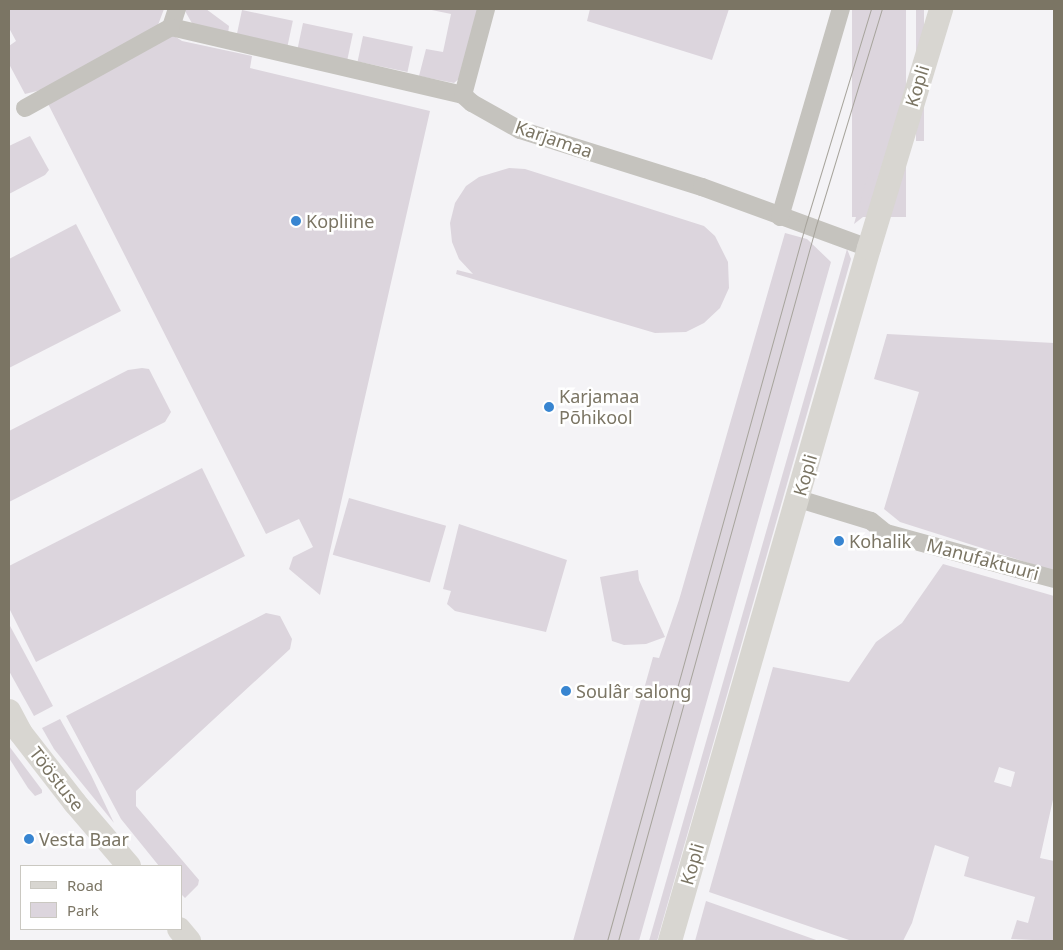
<!DOCTYPE html>
<meta charset="utf-8">
<style>
body{margin:0}
#map{position:relative;width:1063px;height:950px;overflow:hidden;background:#f4f3f6;font-family:"Noto Sans",sans-serif}
div>[style]{position:absolute}
[style*='--x']{left:calc(var(--x)*1px);top:calc(var(--y)*1px);width:calc(var(--w)*1px);rotate:calc(var(--a)*1deg)}
.green>*{inset:0;background:#dcd5dd;transform-origin:0 0}
.street>*{height:18px;margin:-9px;padding:0 9px;transform-origin:9px;border-radius:9px;background:#c5c3be}
.secondary>*{height:24px;margin:-12px;padding:0 12px;transform-origin:12px;border-radius:12px;background:#d8d6d1}
.tram>*{height:1px;margin:-0.5px;padding:0 0.5px;transform-origin:0.5px;border-radius:0.5px;background:#a7a49c}
.dots>*{width:14px;height:14px;translate:-50% -50%;box-sizing:border-box;border:2px solid #fff;border-radius:50%}
span{translate:-50% -50%;white-space:nowrap;text-align:center;line-height:1.15;-webkit-text-stroke:5px #fff;paint-order:stroke}
.street-label{font-size:18px;color:#7b7564}
.poi-label{font-size:18px;color:#7b7564}
.left{translate:0 -50%;text-align:left}
.frame{position:absolute;inset:0;border:10px solid #7b7564;pointer-events:none}
.legend{position:absolute;left:20px;top:865px;width:162px;height:65px;box-sizing:border-box;background:#fff;border:1px solid #cac8c1;margin:0;padding:6px 9px;list-style:none;font-size:15px;color:#7b7564}
.legend li{display:flex;align-items:center;gap:10px;height:25px}
.legend b{width:25px;border:1px solid #cac8c1}
</style>
<div id="map">
<div class="green">
<i style="clip-path:polygon(9px 9px,164px 9px,158px 25px,182px 41px,252px 56px,250px 68px,430px 111px,320px 595px,289px 569px,293px 557px,313px 547px,299px 519px,266px 534px,41px 90px,25px 94px,9px 64px,9px 46px,16px 41px,9px 28px)"></i>
<i style="clip-path:polygon(184px 9px,206px 9px,229px 26px,228px 34px,194px 27px)"></i>
<i style="clip-path:polygon(427px 9px,479px 9px,460px 78px,454px 83px,419px 76px,426px 49px,443px 52px,451px 14px)"></i>
<i style="clip-path:polygon(590px 9px,729px 9px,712px 60px,587px 21px)"></i>
<i style="left:852px;top:9px;width:54px;height:208px"></i>
<i style="left:916px;top:9px;width:8px;height:132px"></i>
<i style="left:242px;top:10px;width:52px;height:26px;rotate:12deg"></i>
<i style="left:303px;top:23px;width:51px;height:27px;rotate:12deg"></i>
<i style="left:363px;top:36px;width:51px;height:26px;rotate:12deg"></i>
<i style="clip-path:polygon(30px 136px,49px 170px,45px 175px,9px 194px,9px 146px)"></i>
<i style="clip-path:polygon(871px 163px,878px 165px,863px 217px,854px 224px)"></i>
<i style="clip-path:polygon(509px 168px,525px 169px,704px 226px,715px 236px,728px 262px,729px 288px,720px 308px,704px 323px,686px 332px,655px 333px,456px 274px,457px 270px,473px 274px,459px 259px,452px 242px,450px 223px,455px 203px,466px 186px,479px 177px)"></i>
<i style="clip-path:polygon(76px 224px,121px 311px,9px 368px,9px 259px)"></i>
<i style="clip-path:polygon(785px 233px,807px 239px,831px 262px,639px 941px,573px 941px,653px 657px,659px 658px,679px 600px)"></i>
<i style="clip-path:polygon(847px 249px,851px 259px,657px 941px,649px 941px)"></i>
<i style="clip-path:polygon(887px 334px,1054px 343px,1054px 571px,900px 522px,884px 509px,919px 392px,874px 379px)"></i>
<i style="clip-path:polygon(142px 368px,149px 369px,171px 412px,165px 422px,9px 502px,9px 431px,128px 370px)"></i>
<i style="clip-path:polygon(202px 468px,245px 556px,36px 662px,9px 608px,9px 566px)"></i>
<i style="left:349px;top:498px;width:101px;height:59px;rotate:16deg"></i>
<i style="clip-path:polygon(459px 524px,567px 560px,546px 632px,455px 611px,447px 604px,451px 591px,443px 589px)"></i>
<i style="clip-path:polygon(evenodd,943px 564px,1054px 596px,1054px 795px,1040px 858px,1054px 861px,1054px 941px,1011px 939px,1017px 920px,1028px 923px,1035px 897px,964px 876px,969px 857px,935px 845px,912px 923px,903px 941px,852px 941px,709px 892px,773px 667px,849px 682px,876px 642px,902px 623px,943px 564px,999px 767px,1015px 772px,1011px 787px,994px 782px,999px 767px)"></i>
<i style="clip-path:polygon(638px 570px,639px 580px,665px 637px,646px 644px,624px 645px,612px 641px,600px 577px)"></i>
<i style="clip-path:polygon(266px 613px,280px 616px,292px 639px,290px 649px,136px 791px,136px 806px,199px 880px,198px 885px,185px 898px,181px 894px,181px 866px,159px 866px,121px 819px,66px 716px)"></i>
<i style="clip-path:polygon(9px 624px,53px 706px,34px 716px,9px 671px)"></i>
<i style="clip-path:polygon(60px 719px,91px 775px,114px 823px,54px 749px,42px 728px)"></i>
<i style="clip-path:polygon(9px 746px,42px 790px,42px 793px,35px 796px,28px 788px,9px 758px)"></i>
<i style="clip-path:polygon(706px 901px,819px 941px,695px 941px)"></i>
</div>
<div class="street">
<i style="--x:171;--y:27;--w:300;--a:13.1"></i>
<i style="--x:463;--y:95;--w:12;--a:42"></i>
<i style="--x:472;--y:103;--w:55;--a:29.4"></i>
<i style="--x:520;--y:130;--w:191;--a:17.4"></i>
<i style="--x:702;--y:187;--w:178;--a:20.1"></i>
<i style="--x:171;--y:27;--w:19;--a:-72"></i>
<i style="--x:463;--y:95;--w:89;--a:-75"></i>
<i style="--x:25;--y:108;--w:167;--a:-29"></i>
<i style="--x:780;--y:217;--w:217;--a:-73.7"></i>
<i style="--x:799;--y:499;--w:75;--a:17"></i>
<i style="--x:871;--y:521;--w:19;--a:39"></i>
<i style="--x:886;--y:533;--w:174;--a:15.3"></i>
</div>
<div class="secondary">
<i style="--x:9;--y:711;--w:24;--a:62"></i>
<i style="--x:20;--y:732;--w:90;--a:52.2"></i>
<i style="--x:75;--y:803;--w:83;--a:49.4"></i>
<i style="--x:179;--y:929;--w:16;--a:50"></i>
<i style="--x:670;--y:941;--w:721;--a:-73.98"></i>
<i style="--x:869;--y:248;--w:250;--a:-73.2"></i>
</div>
<div class="tram">
<i style="--x:607;--y:941;--w:742;--a:-74.52"></i>
<i style="--x:805;--y:226;--w:227;--a:-73.1"></i>
<i style="--x:618;--y:941;--w:739;--a:-74.53"></i>
<i style="--x:815;--y:229;--w:230;--a:-73.1"></i>
</div>
<div class="dots">
<i style="left:296px;top:221px;background:#3885d1"></i>
<i style="left:549px;top:407px;background:#3885d1"></i>
<i style="left:839px;top:541px;background:#3885d1"></i>
<i style="left:566px;top:691px;background:#3885d1"></i>
<i style="left:29px;top:839px;background:#3885d1"></i>
</div>
<div class="street-label">
<span style="left:917px;top:86px;rotate:-73deg">Kopli</span>
<span style="left:554px;top:139px;rotate:19deg">Karjamaa</span>
<span style="left:805px;top:475px;rotate:-74deg">Kopli</span>
<span style="left:983px;top:559px;rotate:15deg">Manufaktuuri</span>
<span style="left:57px;top:779px;rotate:52deg">Tööstuse</span>
<span style="left:692px;top:864px;rotate:-74deg">Kopli</span>
</div>
<div class="poi-label">
<span class="left" style="left:306px;top:221px">Kopliine</span>
<span class="left" style="left:559px;top:407px">Karjamaa<br>Põhikool</span>
<span class="left" style="left:849px;top:541px">Kohalik</span>
<span class="left" style="left:576px;top:691px">Soulâr salong</span>
<span class="left" style="left:39px;top:839px">Vesta Baar</span>
</div>
<div class="frame"></div>
<ul class="legend">
<li><b style="height:6px;background:#d8d6d1"></b>Road</li>
<li><b style="height:14px;background:#dcd5dd"></b>Park</li>
</ul>
</div>
